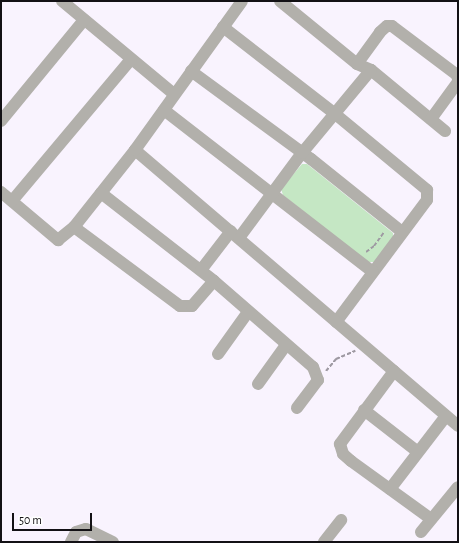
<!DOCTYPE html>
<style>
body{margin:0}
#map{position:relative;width:459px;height:543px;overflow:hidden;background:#f9f3fe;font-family:"Alegreya Sans",sans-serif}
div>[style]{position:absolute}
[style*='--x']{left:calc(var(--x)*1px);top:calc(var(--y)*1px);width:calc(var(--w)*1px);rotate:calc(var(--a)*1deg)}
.green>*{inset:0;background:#c5e7c4}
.path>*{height:2px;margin-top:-1px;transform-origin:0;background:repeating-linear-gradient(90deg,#9e99a2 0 4px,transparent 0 6px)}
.minor>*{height:12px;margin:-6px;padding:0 6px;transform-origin:6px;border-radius:6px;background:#b2b0ab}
span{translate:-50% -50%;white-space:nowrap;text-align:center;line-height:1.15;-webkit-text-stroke:4px #fff;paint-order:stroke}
.frame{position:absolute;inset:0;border:2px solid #131115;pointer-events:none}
.scale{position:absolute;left:12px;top:513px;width:80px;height:18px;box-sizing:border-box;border:2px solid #131115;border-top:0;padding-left:5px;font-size:12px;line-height:14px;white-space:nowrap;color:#131115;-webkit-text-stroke:3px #fff;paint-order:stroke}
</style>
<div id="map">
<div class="green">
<i style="clip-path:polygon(302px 164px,307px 164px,393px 233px,393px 238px,374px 262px,367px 262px,283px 195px,281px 189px)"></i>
</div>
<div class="path">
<i style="--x:366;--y:252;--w:10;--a:-37"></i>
<i style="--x:374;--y:246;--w:17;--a:-54"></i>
<i style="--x:326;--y:371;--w:16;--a:-50"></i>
<i style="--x:336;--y:359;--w:21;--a:-23"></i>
</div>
<div class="minor">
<i style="--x:62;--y:1;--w:146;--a:39.7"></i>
<i style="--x:280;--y:1;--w:99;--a:39.3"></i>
<i style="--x:357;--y:64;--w:15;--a:23"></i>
<i style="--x:371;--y:70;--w:96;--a:39.5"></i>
<i style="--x:223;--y:27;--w:140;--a:37.8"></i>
<i style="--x:334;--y:113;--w:121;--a:39.6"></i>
<i style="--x:427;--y:190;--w:10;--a:90"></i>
<i style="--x:427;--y:200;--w:152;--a:126.7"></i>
<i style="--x:357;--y:64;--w:39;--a:-54"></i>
<i style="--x:380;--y:32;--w:9;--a:-41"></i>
<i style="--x:387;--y:26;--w:5;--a:0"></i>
<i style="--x:392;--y:26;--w:81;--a:37"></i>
<i style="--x:457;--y:75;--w:4;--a:76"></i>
<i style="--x:191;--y:71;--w:149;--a:36.3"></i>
<i style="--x:311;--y:159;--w:117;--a:38.7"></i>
<i style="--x:164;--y:110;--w:264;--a:37.8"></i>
<i style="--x:431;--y:119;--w:46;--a:-53.9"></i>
<i style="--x:1;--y:121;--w:131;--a:-50.6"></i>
<i style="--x:135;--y:150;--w:425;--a:40.5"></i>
<i style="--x:1;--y:192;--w:75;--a:40.1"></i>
<i style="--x:58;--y:240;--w:21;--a:-39"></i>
<i style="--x:74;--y:227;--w:98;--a:-51.6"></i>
<i style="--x:135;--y:150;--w:183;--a:-54.3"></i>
<i style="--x:101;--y:193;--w:143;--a:37.9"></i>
<i style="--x:214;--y:281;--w:131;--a:41"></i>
<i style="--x:313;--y:367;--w:14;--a:69"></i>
<i style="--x:318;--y:380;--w:35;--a:127"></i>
<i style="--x:12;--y:201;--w:185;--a:-50"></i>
<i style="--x:74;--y:227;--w:132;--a:36.7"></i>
<i style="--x:180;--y:306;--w:12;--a:0"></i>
<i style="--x:192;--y:306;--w:33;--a:-49"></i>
<i style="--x:239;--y:238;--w:106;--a:-53.5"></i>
<i style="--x:302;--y:153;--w:108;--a:-50.3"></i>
<i style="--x:201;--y:270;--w:49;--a:-52.4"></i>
<i style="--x:218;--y:354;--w:52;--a:-54.5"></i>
<i style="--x:394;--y:371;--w:91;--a:126.5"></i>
<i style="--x:340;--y:444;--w:10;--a:73"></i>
<i style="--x:343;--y:454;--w:11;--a:41"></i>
<i style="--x:351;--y:461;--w:99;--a:35.9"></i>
<i style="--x:258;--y:384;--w:48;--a:-54.3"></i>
<i style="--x:364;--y:410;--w:68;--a:37.9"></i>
<i style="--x:390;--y:489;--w:92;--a:-52.5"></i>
<i style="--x:421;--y:532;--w:58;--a:-50.6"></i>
<i style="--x:71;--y:542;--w:11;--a:-63"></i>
<i style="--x:76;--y:532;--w:10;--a:-17"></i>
<i style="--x:86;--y:529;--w:30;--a:26"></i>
<i style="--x:324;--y:542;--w:28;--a:-52"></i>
</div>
<div class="frame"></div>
<div class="scale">50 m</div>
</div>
